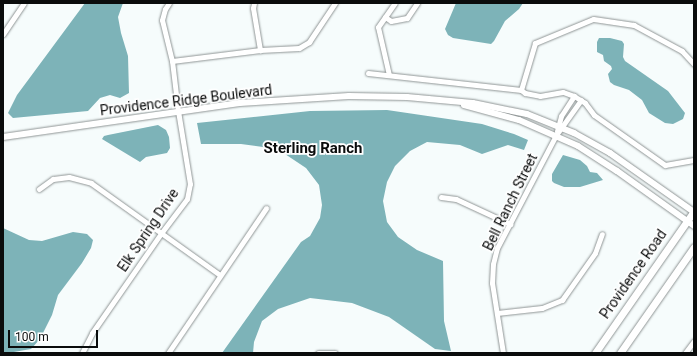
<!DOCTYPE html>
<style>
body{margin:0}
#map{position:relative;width:697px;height:356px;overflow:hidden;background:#f6fcfc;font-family:Roboto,sans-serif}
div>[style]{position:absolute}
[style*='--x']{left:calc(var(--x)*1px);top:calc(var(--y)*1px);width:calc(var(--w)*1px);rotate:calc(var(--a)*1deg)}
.water>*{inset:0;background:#7db3b8}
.roads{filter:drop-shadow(0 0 1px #8f9595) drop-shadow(0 0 1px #8f9595)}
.minor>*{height:5px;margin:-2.5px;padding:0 2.5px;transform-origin:2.5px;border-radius:2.5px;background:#fff}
.tertiary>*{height:6px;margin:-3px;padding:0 3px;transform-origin:3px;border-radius:3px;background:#fff}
.secondary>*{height:7px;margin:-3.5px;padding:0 3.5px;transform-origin:3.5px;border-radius:3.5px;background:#fff}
span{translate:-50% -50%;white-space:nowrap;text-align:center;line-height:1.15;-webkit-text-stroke:3.5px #fff;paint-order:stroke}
.street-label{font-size:14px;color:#0a0c0c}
.neighbourhood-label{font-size:15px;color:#0a0c0c;font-weight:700}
.frame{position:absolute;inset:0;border:4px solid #0a0c0c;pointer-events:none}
.scale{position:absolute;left:8px;top:330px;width:90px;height:18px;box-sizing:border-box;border:2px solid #0a0c0c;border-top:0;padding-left:5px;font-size:12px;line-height:14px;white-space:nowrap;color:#0a0c0c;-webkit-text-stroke:3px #fff;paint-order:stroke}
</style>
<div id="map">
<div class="water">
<i style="clip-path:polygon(85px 3px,123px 3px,118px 17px,121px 33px,128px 56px,129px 93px,120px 98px,110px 95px,100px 98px,88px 111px,13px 118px,8px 113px,17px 95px)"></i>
<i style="clip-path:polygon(456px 3px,523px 3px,519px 9px,505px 21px,494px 41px,491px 44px,453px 38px,448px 35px,445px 29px)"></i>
<i style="clip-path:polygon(599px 38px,610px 38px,622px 41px,624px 44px,623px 57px,625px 61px,668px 91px,685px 113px,683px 119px,673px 124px,665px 123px,649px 113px,642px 100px,629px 90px,614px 85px,610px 82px,608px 74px,612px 69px,611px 66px,604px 61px,603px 55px,597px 52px,597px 42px)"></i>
<i style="clip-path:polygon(387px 110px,482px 124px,514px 134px,528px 140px,524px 150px,508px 145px,482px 154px,460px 145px,427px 142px,410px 151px,395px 166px,387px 182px,383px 201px,387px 222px,398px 237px,417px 250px,443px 261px,444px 321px,451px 351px,435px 349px,389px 317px,352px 303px,310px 298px,278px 309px,262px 321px,254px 342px,253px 353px,222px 353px,301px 242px,310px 236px,320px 218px,322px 205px,319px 185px,306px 168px,285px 154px,263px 147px,241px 144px,201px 144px,197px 123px,310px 111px)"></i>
<i style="clip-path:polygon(158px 125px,166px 130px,169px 137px,170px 148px,167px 153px,146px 157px,140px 162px,102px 139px,104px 136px,108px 135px)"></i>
<i style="clip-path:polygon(563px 155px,580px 160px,587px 166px,590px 172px,597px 173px,603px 180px,580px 187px,564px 187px,554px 183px,552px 181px,552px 174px)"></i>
<i style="clip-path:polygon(3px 228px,29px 240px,42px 241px,73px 232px,87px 234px,93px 240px,91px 248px,82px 263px,58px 295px,52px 315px,40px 339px,31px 349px,8px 353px,3px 353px)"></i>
</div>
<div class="roads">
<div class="minor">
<i style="--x:254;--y:3;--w:5;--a:101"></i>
<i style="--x:253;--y:8;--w:43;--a:80.5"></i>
<i style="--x:385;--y:17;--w:7;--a:34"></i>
<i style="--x:391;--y:21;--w:16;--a:-11"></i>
<i style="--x:407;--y:18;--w:18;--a:-56"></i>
<i style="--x:3;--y:34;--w:37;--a:-56"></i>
<i style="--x:172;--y:61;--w:89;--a:-7.1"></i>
<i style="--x:260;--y:50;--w:39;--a:-3"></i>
<i style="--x:299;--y:48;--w:12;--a:-31"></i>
<i style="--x:309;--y:42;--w:47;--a:-56.3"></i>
<i style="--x:694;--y:64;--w:18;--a:-133"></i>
<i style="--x:682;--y:51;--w:55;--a:-151.6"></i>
<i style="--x:634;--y:25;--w:41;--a:-171.7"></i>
<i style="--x:593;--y:19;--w:63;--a:157.5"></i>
<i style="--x:535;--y:43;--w:49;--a:106.6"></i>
<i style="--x:521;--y:90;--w:5;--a:37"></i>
<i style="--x:525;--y:93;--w:15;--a:11"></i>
<i style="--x:540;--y:96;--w:23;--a:-10"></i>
<i style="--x:563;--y:92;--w:12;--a:20"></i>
<i style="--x:574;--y:96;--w:13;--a:32"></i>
<i style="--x:585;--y:103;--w:15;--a:53"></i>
<i style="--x:594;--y:115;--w:87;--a:35.2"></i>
<i style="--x:665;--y:165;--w:29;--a:-10"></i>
<i style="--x:368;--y:73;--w:154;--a:6.3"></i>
<i style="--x:389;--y:75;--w:49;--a:-102.9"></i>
<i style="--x:378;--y:27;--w:29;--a:-55"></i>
<i style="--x:557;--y:131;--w:16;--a:-75"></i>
<i style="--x:561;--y:116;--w:24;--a:-57"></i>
<i style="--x:39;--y:189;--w:17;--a:-36"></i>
<i style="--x:53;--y:179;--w:16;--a:-7"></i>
<i style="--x:69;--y:177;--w:23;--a:15"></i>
<i style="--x:91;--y:183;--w:158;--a:35.5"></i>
<i style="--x:441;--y:197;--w:15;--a:8"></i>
<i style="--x:456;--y:199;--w:60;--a:24.8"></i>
<i style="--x:497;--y:313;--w:45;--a:-6.3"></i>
<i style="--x:542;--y:308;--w:22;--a:-22"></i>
<i style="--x:562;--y:300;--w:57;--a:-54.9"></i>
<i style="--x:595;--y:253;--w:20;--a:-70"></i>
<i style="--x:82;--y:353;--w:22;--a:-63"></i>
<i style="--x:92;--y:333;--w:123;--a:-55.3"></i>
<i style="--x:162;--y:232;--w:41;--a:-52.9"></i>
<i style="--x:187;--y:199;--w:15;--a:-79"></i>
<i style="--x:190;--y:184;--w:74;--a:-99.3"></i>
<i style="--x:178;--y:111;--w:50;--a:-96.8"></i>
<i style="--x:172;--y:61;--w:42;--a:-103.7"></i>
<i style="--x:162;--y:20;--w:11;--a:-75"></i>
<i style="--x:165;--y:9;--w:7;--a:-56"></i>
<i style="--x:168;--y:353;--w:175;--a:-55.9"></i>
<i style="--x:318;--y:353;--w:17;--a:0"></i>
<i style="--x:503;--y:353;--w:71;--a:-98.9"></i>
<i style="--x:492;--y:283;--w:19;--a:-87"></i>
<i style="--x:493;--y:264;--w:16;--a:-76"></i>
<i style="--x:497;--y:248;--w:127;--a:-62.4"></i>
<i style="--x:556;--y:135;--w:43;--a:-54.5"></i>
<i style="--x:685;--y:353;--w:15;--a:-53"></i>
</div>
<div class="tertiary">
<i style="--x:464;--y:105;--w:57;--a:15.3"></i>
<i style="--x:519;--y:120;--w:64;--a:23.8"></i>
<i style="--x:578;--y:146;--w:46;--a:32.7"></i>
<i style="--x:617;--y:171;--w:95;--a:35.5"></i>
<i style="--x:3;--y:137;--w:239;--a:-8.2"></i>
<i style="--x:240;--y:103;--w:109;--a:-3.7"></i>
<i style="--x:349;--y:96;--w:58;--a:1"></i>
<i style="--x:407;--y:97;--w:66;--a:5.2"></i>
<i style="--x:473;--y:103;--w:55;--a:11.5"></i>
<i style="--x:527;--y:114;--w:51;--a:22"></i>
<i style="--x:574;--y:133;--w:41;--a:29.1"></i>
<i style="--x:610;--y:153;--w:103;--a:35.1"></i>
</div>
<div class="secondary">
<i style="--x:595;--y:353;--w:173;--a:-55.1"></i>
<i style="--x:620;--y:353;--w:129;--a:-55.1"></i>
</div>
</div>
<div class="street-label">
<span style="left:186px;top:100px;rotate:-7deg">Providence Ridge Boulevard</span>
<span style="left:510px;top:202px;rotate:-64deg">Bell Ranch Street</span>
<span style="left:148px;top:230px;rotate:-56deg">Elk Spring Drive</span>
<span style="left:633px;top:274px;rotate:-55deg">Providence Road</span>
</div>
<div class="neighbourhood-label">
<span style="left:313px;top:149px">Sterling Ranch</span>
</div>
<div class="frame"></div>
<div class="scale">100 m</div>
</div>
